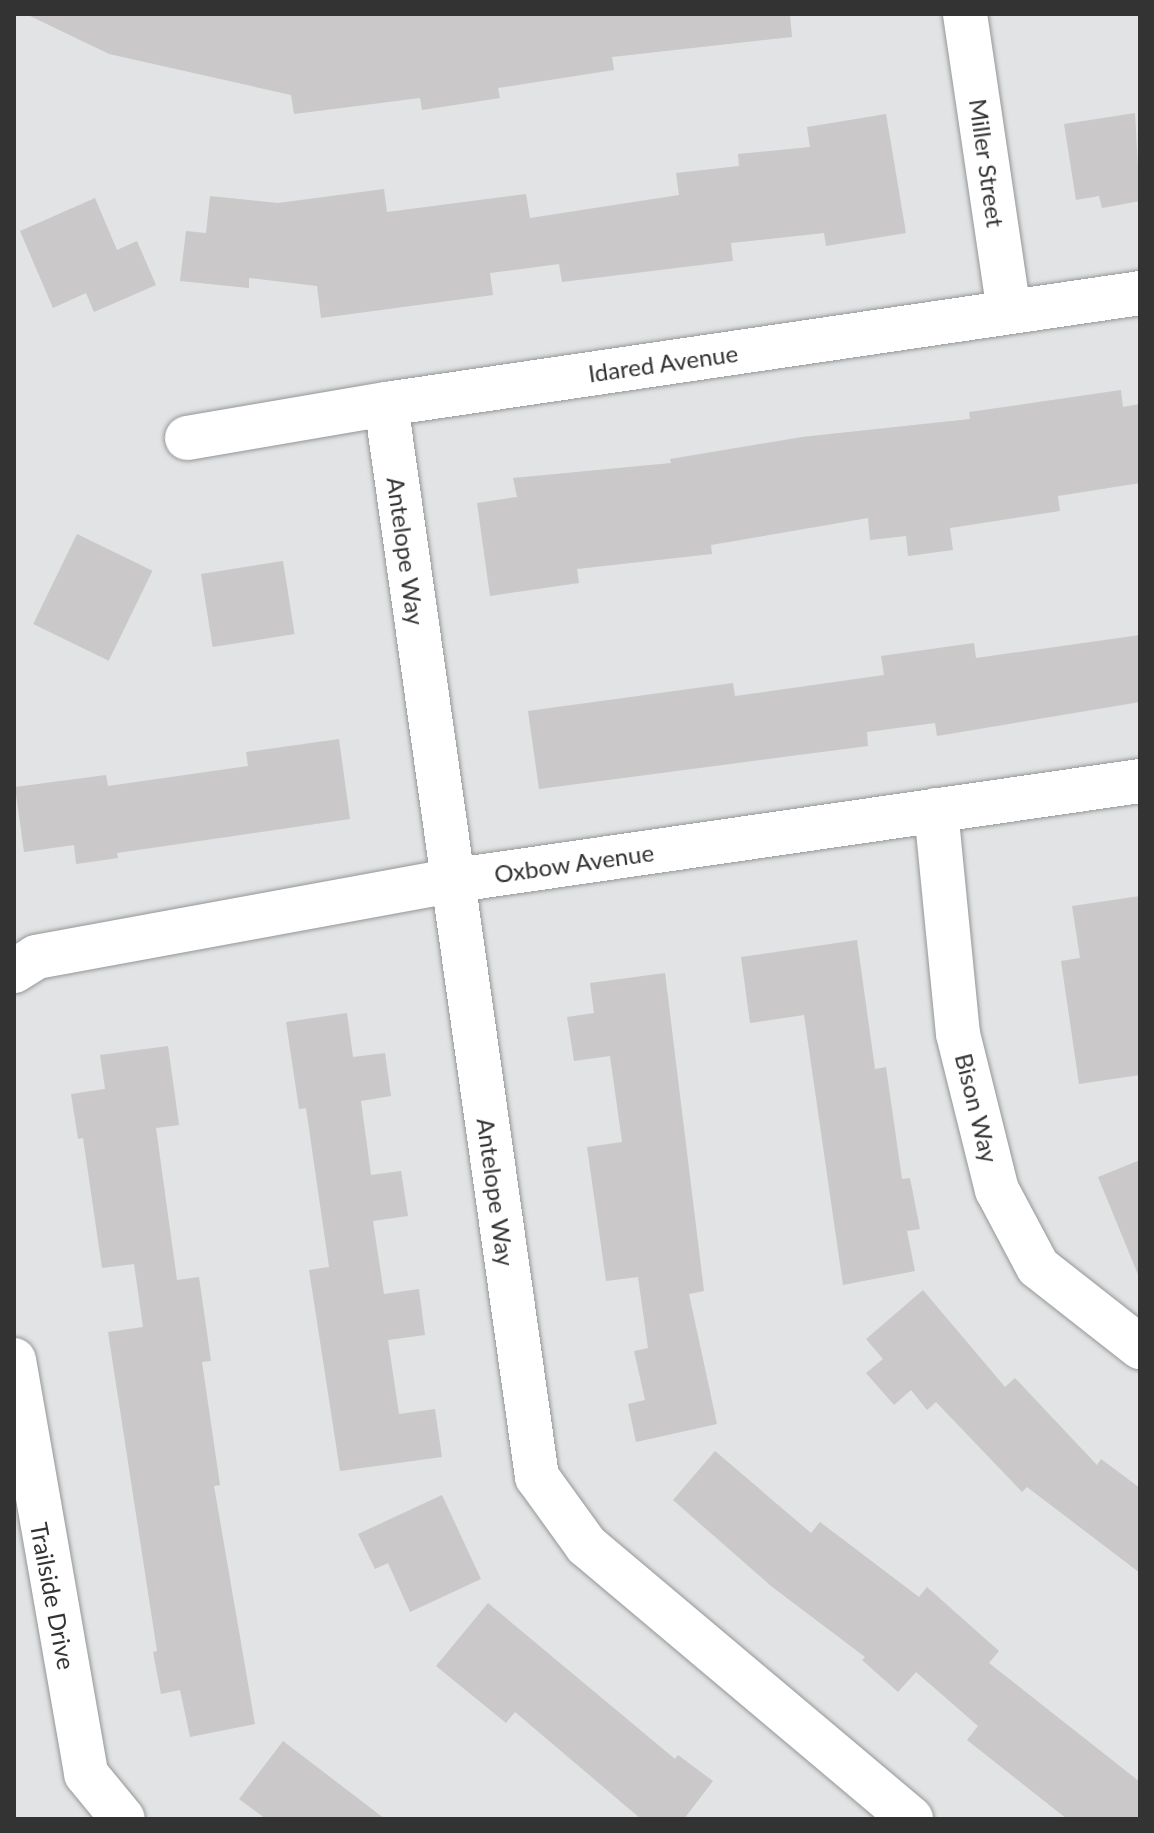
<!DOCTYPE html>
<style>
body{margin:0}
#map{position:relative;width:1154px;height:1833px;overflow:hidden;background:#e1e3e4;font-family:Lato,sans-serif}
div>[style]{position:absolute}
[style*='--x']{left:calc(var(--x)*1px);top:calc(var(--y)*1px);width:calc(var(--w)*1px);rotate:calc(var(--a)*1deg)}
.building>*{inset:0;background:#cac8c9;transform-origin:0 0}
.roads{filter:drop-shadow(0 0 2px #959697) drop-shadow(0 0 2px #959697)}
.minor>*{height:44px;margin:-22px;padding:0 22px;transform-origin:22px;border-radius:22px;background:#fff}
span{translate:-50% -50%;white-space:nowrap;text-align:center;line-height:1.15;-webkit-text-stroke:8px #fff;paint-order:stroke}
.street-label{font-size:24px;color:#333334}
.frame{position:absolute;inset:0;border:16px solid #333334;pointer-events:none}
</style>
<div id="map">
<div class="building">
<i style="clip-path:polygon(26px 14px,790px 14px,792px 37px,612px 57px,614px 70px,498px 88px,500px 98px,422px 110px,420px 98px,294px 114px,291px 95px,109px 54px)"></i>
<i style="clip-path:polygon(1135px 113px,1140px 201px,1102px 208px,1099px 196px,1076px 200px,1064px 124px)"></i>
<i style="clip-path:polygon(886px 114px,906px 233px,826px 246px,824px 233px,731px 243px,733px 261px,562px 282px,559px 264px,490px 273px,493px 295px,321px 318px,317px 286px,249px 278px,249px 288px,180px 281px,186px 231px,206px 233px,210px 196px,278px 203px,384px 189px,387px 212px,526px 194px,530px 218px,679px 195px,676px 173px,739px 166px,738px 154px,810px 147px,807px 127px)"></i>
<i style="clip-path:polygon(95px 198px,117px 250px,137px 241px,156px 285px,94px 312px,86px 293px,53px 308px,20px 231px)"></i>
<i style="clip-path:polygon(1121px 390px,1123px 407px,1140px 404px,1140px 483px,1058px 496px,1060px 511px,950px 528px,953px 550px,908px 556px,906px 536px,870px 540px,868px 518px,711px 545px,712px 554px,577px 569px,579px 583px,490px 596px,477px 503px,517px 497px,513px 478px,671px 463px,670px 459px,802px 437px,970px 419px,969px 412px)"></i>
<i style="left:77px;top:534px;width:84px;height:100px;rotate:26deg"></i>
<i style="left:283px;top:561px;width:74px;height:83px;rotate:81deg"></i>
<i style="clip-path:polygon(1140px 635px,1140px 702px,937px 736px,935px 723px,867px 732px,868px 746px,539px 789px,528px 711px,733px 683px,735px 696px,884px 675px,881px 656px,974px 643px,976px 658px)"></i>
<i style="clip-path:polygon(339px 739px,350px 819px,117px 853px,118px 858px,76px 864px,74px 845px,24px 852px,15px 787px,106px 775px,108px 786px,248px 766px,246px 752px)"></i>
<i style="clip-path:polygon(1140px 896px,1140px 1075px,1079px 1084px,1061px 961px,1080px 958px,1072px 906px)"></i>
<i style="clip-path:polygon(857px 940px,875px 1069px,886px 1067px,902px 1179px,910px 1178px,920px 1229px,907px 1231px,915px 1271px,843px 1285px,804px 1015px,750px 1023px,741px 957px)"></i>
<i style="clip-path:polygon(665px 973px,704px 1291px,689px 1294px,717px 1424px,636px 1442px,628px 1404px,645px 1400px,634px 1351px,648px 1348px,638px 1277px,606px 1281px,587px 1147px,622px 1142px,610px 1056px,574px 1061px,567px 1017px,594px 1013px,590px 983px)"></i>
<i style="clip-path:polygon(347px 1013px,353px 1057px,385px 1053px,391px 1096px,361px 1101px,371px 1175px,401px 1171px,408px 1216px,373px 1221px,384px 1294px,419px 1289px,425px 1335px,388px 1340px,399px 1414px,435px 1409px,442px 1457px,340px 1471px,309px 1270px,329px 1267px,306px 1108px,299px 1109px,286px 1022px)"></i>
<i style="clip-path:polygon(168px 1046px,179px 1125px,156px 1128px,177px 1280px,199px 1277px,211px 1361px,202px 1362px,220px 1485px,214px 1486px,255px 1724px,190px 1737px,180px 1690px,161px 1694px,153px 1652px,157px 1651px,108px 1332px,143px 1327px,134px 1264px,102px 1268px,83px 1138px,78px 1139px,71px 1094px,105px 1089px,100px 1055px)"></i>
<i style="clip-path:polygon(1140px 1160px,1140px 1276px,1139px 1277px,1098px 1177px)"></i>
<i style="clip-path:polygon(923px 1290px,1005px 1387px,1015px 1378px,1097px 1465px,1101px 1459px,1140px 1488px,1140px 1573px,1027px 1487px,1022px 1492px,936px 1402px,927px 1410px,911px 1390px,894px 1405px,866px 1373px,883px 1359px,866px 1339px)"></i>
<i style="clip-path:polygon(715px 1451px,811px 1533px,820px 1522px,919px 1597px,927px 1587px,999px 1651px,989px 1663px,1140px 1782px,1140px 1819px,1067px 1819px,967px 1740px,978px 1726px,916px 1672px,898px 1692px,862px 1660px,865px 1657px,771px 1586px,673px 1500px)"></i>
<i style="clip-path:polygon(442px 1495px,481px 1579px,410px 1612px,388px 1563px,375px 1569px,358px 1534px)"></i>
<i style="clip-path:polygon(488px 1603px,675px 1759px,678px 1755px,713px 1781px,684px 1819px,641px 1819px,515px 1712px,506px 1723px,436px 1666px)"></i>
<i style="clip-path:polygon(283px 1741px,385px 1819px,266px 1819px,239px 1799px)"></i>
</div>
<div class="roads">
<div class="minor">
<i style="--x:965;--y:14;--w:301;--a:81.6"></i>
<i style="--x:386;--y:404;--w:1084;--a:81.99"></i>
<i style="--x:537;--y:1477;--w:84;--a:54.2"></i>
<i style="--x:586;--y:1545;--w:425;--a:40.1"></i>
<i style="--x:187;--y:438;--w:202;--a:-9.7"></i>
<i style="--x:386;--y:404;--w:762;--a:-8.37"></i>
<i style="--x:936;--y:810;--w:225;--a:84.4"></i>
<i style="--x:958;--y:1034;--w:161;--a:76"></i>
<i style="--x:997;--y:1190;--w:87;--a:62"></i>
<i style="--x:1038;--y:1267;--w:130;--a:38.1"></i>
<i style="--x:14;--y:971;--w:26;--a:-32"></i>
<i style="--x:36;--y:957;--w:421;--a:-10.4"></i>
<i style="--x:450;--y:881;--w:697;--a:-8.25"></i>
<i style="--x:14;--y:1360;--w:420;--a:80.1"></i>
<i style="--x:86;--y:1774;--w:58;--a:50.6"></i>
</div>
</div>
<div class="street-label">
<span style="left:987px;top:163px;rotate:82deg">Miller Street</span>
<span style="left:663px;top:363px;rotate:-8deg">Idared Avenue</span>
<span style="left:406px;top:551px;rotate:82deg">Antelope Way</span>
<span style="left:574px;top:863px;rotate:-8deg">Oxbow Avenue</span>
<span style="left:977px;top:1108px;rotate:76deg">Bison Way</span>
<span style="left:496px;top:1192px;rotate:82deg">Antelope Way</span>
<span style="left:53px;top:1596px;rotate:79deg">Trailside Drive</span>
</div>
<div class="frame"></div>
</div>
